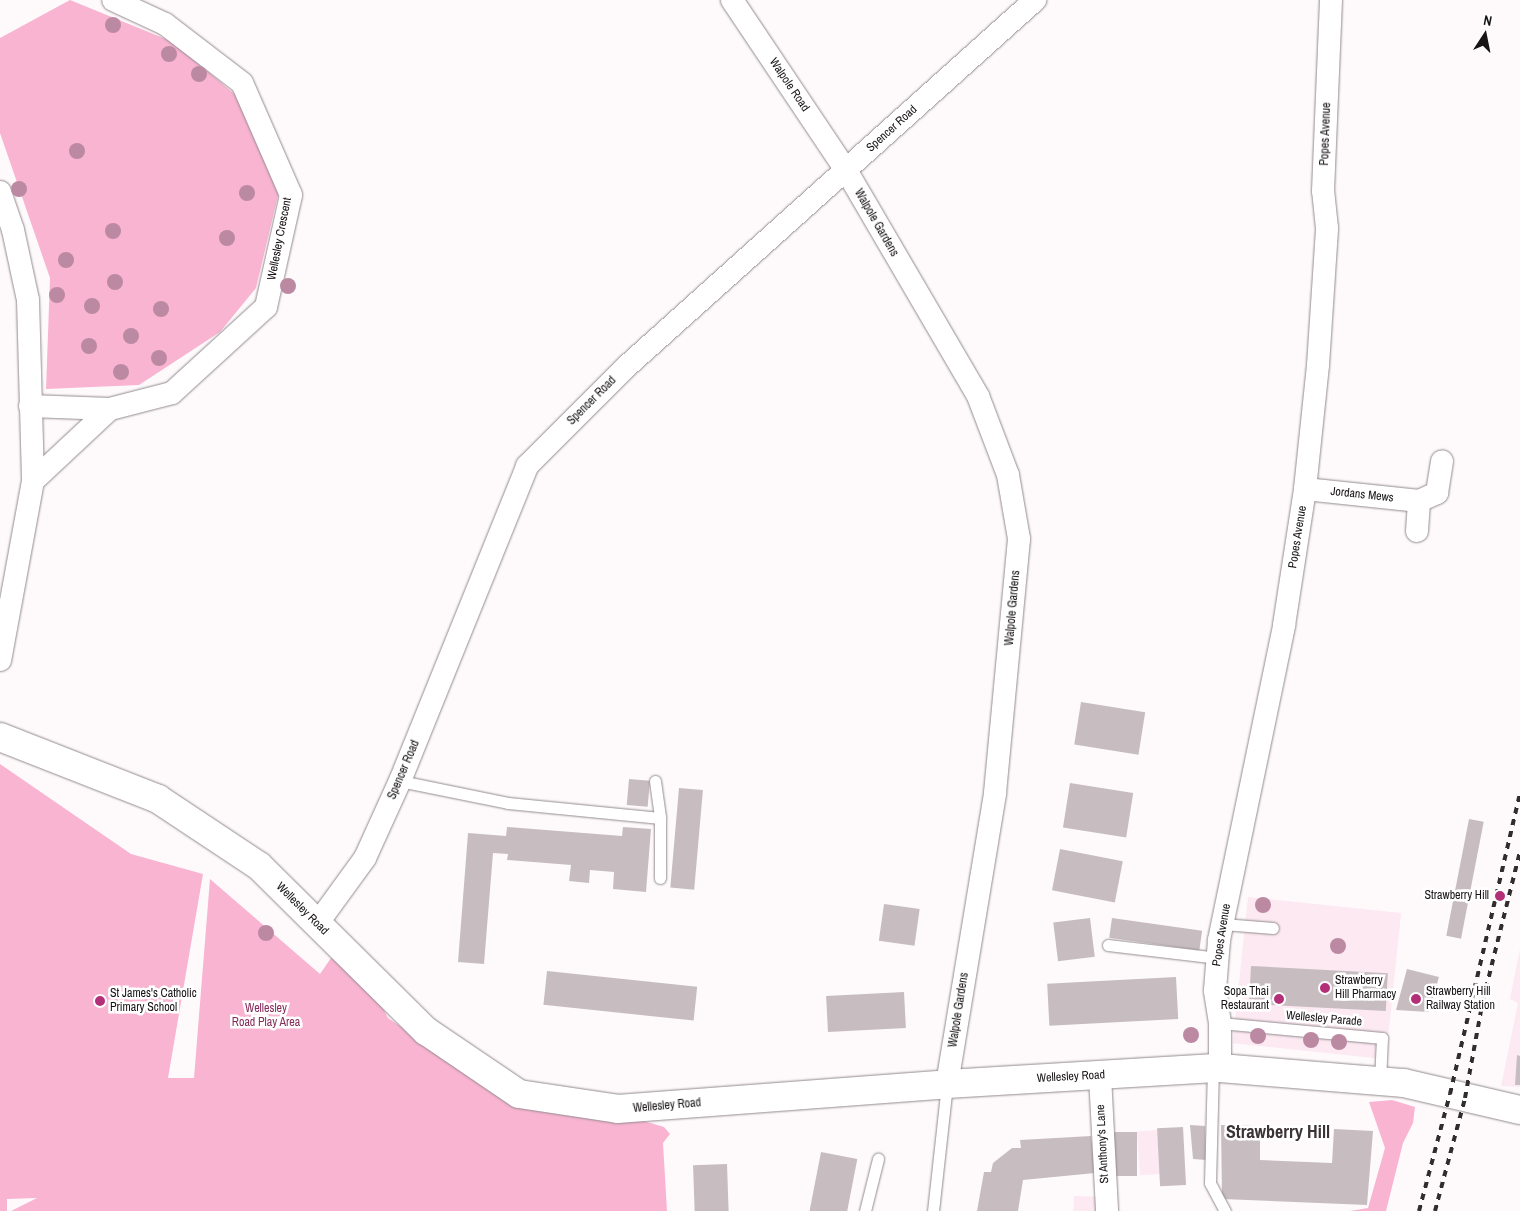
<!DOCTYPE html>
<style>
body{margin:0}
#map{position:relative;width:1520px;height:1211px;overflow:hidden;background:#fefafc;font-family:"Archivo Narrow",sans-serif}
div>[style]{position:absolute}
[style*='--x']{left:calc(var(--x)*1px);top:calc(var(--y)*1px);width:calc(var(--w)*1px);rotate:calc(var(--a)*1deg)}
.built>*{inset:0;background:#fce9f1;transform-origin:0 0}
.green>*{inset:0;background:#f8b4d1}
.building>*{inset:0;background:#c7bdc1;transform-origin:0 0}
.roads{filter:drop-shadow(0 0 1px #938a8e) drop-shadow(0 0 1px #938a8e)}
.service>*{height:11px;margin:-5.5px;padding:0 5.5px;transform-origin:5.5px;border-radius:5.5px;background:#fff}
.minor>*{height:22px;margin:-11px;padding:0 11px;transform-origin:11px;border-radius:11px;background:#fff}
.tertiary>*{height:28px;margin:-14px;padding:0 14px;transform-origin:14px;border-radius:14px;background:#fff}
.rail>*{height:4px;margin-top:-2px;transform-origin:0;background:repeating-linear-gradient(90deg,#312d2f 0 6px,transparent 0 12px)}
.trees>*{width:16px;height:16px;margin:-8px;border-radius:50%;background:#bc89a3}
.dots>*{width:14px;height:14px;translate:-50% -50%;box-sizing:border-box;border:2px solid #fff;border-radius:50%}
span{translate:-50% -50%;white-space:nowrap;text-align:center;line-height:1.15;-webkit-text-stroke:5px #fff;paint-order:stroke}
.street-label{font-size:12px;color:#181416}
.poi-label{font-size:12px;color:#181416}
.right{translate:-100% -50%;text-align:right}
.left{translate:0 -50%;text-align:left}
.park-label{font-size:12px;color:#862c5b}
.district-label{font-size:18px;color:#3b3336;font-weight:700}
.north{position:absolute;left:1460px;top:10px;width:50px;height:50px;-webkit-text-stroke:4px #fff;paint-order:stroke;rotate:11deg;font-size:14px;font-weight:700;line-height:20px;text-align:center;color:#181416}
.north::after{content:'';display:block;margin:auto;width:18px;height:22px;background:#181416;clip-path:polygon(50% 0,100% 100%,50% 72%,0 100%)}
</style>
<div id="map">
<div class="built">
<i style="left:1248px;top:897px;width:154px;height:147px;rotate:6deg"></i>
<i style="clip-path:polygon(1520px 949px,1520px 1087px,1501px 1086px,1518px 1003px,1510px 999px)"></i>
<i style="left:1157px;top:1130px;width:44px;height:20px;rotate:86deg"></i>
<i style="left:1074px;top:1196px;width:23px;height:15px;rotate:2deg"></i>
</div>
<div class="green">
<i style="clip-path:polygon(70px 0,173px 42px,238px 97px,279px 191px,256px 288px,220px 332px,139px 385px,46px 389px,50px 278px,0 133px,0 38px)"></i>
<i style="clip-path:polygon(0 764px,131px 854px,203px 874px,168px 1078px,194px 1078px,210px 879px,320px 974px,331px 958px,372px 987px,388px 1018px,511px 1101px,637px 1119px,664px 1127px,670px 1134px,663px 1143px,667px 1211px,11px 1211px,37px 1198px,7px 1199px,7px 1211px,0 1211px)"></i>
<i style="clip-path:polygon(1392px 1100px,1415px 1107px,1413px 1123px,1403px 1143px,1386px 1211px,1350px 1211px,1368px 1208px,1385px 1148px,1369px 1102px)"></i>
</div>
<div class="building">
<i style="left:1081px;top:702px;width:65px;height:43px;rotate:9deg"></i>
<i style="left:629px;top:779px;width:21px;height:26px;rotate:5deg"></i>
<i style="left:1070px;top:783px;width:64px;height:45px;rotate:9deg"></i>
<i style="left:679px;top:788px;width:24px;height:100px;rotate:5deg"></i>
<i style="left:1469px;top:819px;width:15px;height:119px;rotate:11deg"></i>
<i style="clip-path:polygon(507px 827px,622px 836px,623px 827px,651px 829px,646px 892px,613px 889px,614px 872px,590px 870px,589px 883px,569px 881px,571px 865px,507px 860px,508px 854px,493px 853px,484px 964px,458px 962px,468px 833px,506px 836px)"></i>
<i style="left:1060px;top:849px;width:64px;height:42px;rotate:11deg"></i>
<i style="left:884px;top:904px;width:36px;height:37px;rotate:8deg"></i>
<i style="left:1090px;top:918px;width:39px;height:37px;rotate:83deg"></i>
<i style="left:1112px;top:918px;width:91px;height:20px;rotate:8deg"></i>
<i style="left:1251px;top:966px;width:137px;height:38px;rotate:3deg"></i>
<i style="clip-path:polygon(1407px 969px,1439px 977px,1429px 1012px,1396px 1010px)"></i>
<i style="left:547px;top:971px;width:151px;height:34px;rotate:6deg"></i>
<i style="left:1176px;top:977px;width:42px;height:129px;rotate:87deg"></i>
<i style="left:904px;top:992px;width:36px;height:78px;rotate:87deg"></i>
<i style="clip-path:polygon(1517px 1055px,1520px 1056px,1520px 1085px,1515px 1085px)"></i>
<i style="clip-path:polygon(1190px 1125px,1205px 1126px,1206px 1160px,1193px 1159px)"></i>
<i style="clip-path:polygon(1221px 1125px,1260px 1126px,1260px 1160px,1332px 1163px,1334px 1129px,1373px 1131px,1367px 1205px,1222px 1199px)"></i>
<i style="left:1183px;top:1127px;width:58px;height:26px;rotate:87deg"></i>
<i style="left:1110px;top:1132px;width:27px;height:44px"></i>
<i style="clip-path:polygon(1091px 1136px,1095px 1173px,1023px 1180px,1018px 1211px,977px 1211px,984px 1172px,991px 1172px,993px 1163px,1012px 1148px,1021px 1148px,1020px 1140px)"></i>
<i style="left:821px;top:1152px;width:37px;height:60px;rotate:11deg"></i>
<i style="left:727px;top:1164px;width:47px;height:34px;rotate:88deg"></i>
</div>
<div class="roads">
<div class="service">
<i style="--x:400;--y:781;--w:110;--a:11.5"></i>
<i style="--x:508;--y:803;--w:153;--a:5.6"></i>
<i style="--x:655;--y:781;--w:37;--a:82"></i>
<i style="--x:660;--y:818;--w:60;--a:90"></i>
<i style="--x:1223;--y:924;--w:50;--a:4.6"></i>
<i style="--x:1108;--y:945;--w:111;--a:6.7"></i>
<i style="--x:1220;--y:1023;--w:163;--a:5.3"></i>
<i style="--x:1382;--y:1038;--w:42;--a:92.7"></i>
<i style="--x:1213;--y:1068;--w:115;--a:91.5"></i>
<i style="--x:1210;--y:1183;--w:32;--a:62"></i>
<i style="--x:865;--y:1211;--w:54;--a:-76"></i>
<i style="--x:933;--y:1211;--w:128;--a:-83.7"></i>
</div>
<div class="minor">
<i style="--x:732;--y:0;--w:205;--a:56.2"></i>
<i style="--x:846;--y:170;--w:262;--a:59.7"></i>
<i style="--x:978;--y:396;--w:85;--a:69.2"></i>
<i style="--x:1008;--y:475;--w:65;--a:80.2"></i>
<i style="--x:1019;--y:539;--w:256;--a:95.4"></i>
<i style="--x:995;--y:794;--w:294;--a:99.4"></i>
<i style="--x:0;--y:192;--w:40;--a:71.1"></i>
<i style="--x:13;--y:230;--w:72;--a:77.9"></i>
<i style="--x:28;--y:300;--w:181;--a:88.4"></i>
<i style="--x:33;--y:481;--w:182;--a:100.4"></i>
<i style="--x:30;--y:406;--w:80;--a:2.1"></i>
<i style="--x:33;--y:481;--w:105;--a:-43.1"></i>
<i style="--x:110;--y:409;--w:64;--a:-14.5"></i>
<i style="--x:172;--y:393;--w:127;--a:-42.5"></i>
<i style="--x:266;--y:307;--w:115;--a:-77.4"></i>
<i style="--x:291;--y:195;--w:122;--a:-113.6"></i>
<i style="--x:242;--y:83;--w:97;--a:-142.5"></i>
<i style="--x:165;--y:24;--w:57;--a:-155.2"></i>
<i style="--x:1305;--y:489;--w:115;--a:6"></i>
<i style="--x:1417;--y:531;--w:30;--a:-86"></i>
<i style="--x:1419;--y:501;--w:20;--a:-24"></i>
<i style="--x:1437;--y:493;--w:32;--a:-81"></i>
<i style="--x:317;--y:924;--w:82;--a:-54"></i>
<i style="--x:365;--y:858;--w:85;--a:-65.6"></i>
<i style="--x:400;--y:781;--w:340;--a:-68"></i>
<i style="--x:527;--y:466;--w:140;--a:-45"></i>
<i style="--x:626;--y:367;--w:550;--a:-41.9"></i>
<i style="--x:1220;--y:1068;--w:45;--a:-90"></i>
<i style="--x:1220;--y:1023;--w:33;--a:-99"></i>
<i style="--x:1215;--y:990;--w:50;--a:-85.4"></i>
<i style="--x:1219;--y:940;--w:322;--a:-78.3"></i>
<i style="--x:1284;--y:625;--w:138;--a:-81.2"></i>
<i style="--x:1305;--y:489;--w:125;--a:-84"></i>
<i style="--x:1318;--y:365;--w:137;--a:-86.2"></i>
<i style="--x:1327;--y:228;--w:37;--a:-96"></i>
<i style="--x:1323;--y:191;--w:191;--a:-87.6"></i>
<i style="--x:1100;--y:1076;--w:135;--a:87"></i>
</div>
<div class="tertiary">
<i style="--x:0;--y:737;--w:170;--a:21.4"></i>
<i style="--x:158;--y:799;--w:121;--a:33.6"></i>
<i style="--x:259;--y:866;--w:235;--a:44.7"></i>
<i style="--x:426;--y:1031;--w:112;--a:34.1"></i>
<i style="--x:519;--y:1094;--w:100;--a:8.6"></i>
<i style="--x:618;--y:1109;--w:330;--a:-4.3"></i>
<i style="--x:947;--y:1084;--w:273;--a:-3.4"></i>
<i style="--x:1220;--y:1068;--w:185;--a:4.7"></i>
<i style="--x:1404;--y:1083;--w:119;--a:13.1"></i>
</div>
</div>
<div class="rail">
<i style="--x:1419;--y:1211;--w:121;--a:-75.2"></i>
<i style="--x:1450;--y:1094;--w:310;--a:-76.9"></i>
<i style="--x:1435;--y:1211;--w:117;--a:-75.1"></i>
<i style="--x:1465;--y:1098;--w:100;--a:-79.6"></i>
<i style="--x:1483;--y:1000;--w:153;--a:-76"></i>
</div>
<div class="trees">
<i style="left:113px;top:25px"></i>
<i style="left:169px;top:54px"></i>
<i style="left:199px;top:74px"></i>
<i style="left:77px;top:151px"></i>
<i style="left:19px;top:189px"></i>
<i style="left:247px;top:193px"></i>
<i style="left:113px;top:231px"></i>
<i style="left:227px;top:238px"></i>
<i style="left:66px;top:260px"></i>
<i style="left:115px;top:282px"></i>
<i style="left:288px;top:286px"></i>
<i style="left:57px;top:295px"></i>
<i style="left:92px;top:306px"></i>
<i style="left:161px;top:309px"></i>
<i style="left:131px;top:336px"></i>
<i style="left:89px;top:346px"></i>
<i style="left:159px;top:358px"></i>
<i style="left:121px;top:372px"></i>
<i style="left:1263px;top:905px"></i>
<i style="left:266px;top:933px"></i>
<i style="left:1338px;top:946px"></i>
<i style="left:1191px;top:1035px"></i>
<i style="left:1258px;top:1036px"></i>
<i style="left:1311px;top:1040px"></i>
<i style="left:1339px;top:1042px"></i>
</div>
<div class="dots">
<i style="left:1500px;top:896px;background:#b33078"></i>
<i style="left:1325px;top:988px;background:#b33078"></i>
<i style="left:1279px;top:999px;background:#b33078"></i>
<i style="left:1416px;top:999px;background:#b33078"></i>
<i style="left:100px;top:1001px;background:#b33078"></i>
</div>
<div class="street-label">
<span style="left:789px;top:85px;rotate:56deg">Walpole Road</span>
<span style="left:892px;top:129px;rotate:-42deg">Spencer Road</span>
<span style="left:1326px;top:134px;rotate:-88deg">Popes Avenue</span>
<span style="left:876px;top:223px;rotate:60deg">Walpole Gardens</span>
<span style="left:280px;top:239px;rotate:-79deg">Wellesley Crescent</span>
<span style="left:592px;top:401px;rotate:-45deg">Spencer Road</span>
<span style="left:1362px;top:495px;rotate:6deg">Jordans Mews</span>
<span style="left:1298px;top:537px;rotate:-81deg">Popes Avenue</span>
<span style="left:1013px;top:608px;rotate:-85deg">Walpole Gardens</span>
<span style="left:404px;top:770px;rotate:-67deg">Spencer Road</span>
<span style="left:302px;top:909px;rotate:45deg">Wellesley Road</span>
<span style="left:1222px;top:935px;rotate:-81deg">Popes Avenue</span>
<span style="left:959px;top:1010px;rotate:-81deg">Walpole Gardens</span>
<span style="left:1324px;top:1019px;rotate:5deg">Wellesley Parade</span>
<span style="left:1071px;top:1077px;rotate:-3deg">Wellesley Road</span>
<span style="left:667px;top:1106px;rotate:-5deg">Wellesley Road</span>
<span style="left:1103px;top:1144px;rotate:-93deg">St Anthony's Lane</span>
</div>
<div class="poi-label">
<span class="right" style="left:1489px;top:896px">Strawberry Hill</span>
<span class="left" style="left:1335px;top:988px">Strawberry<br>Hill Pharmacy</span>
<span class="right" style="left:1269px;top:999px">Sopa Thai<br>Restaurant</span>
<span class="left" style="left:1426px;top:999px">Strawberry Hill<br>Railway Station</span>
<span class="left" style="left:110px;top:1001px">St James's Catholic<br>Primary School</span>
</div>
<div class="park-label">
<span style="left:266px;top:1016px">Wellesley<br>Road Play Area</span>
</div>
<div class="district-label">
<span style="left:1278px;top:1132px">Strawberry Hill</span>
</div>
<div class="north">N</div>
</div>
